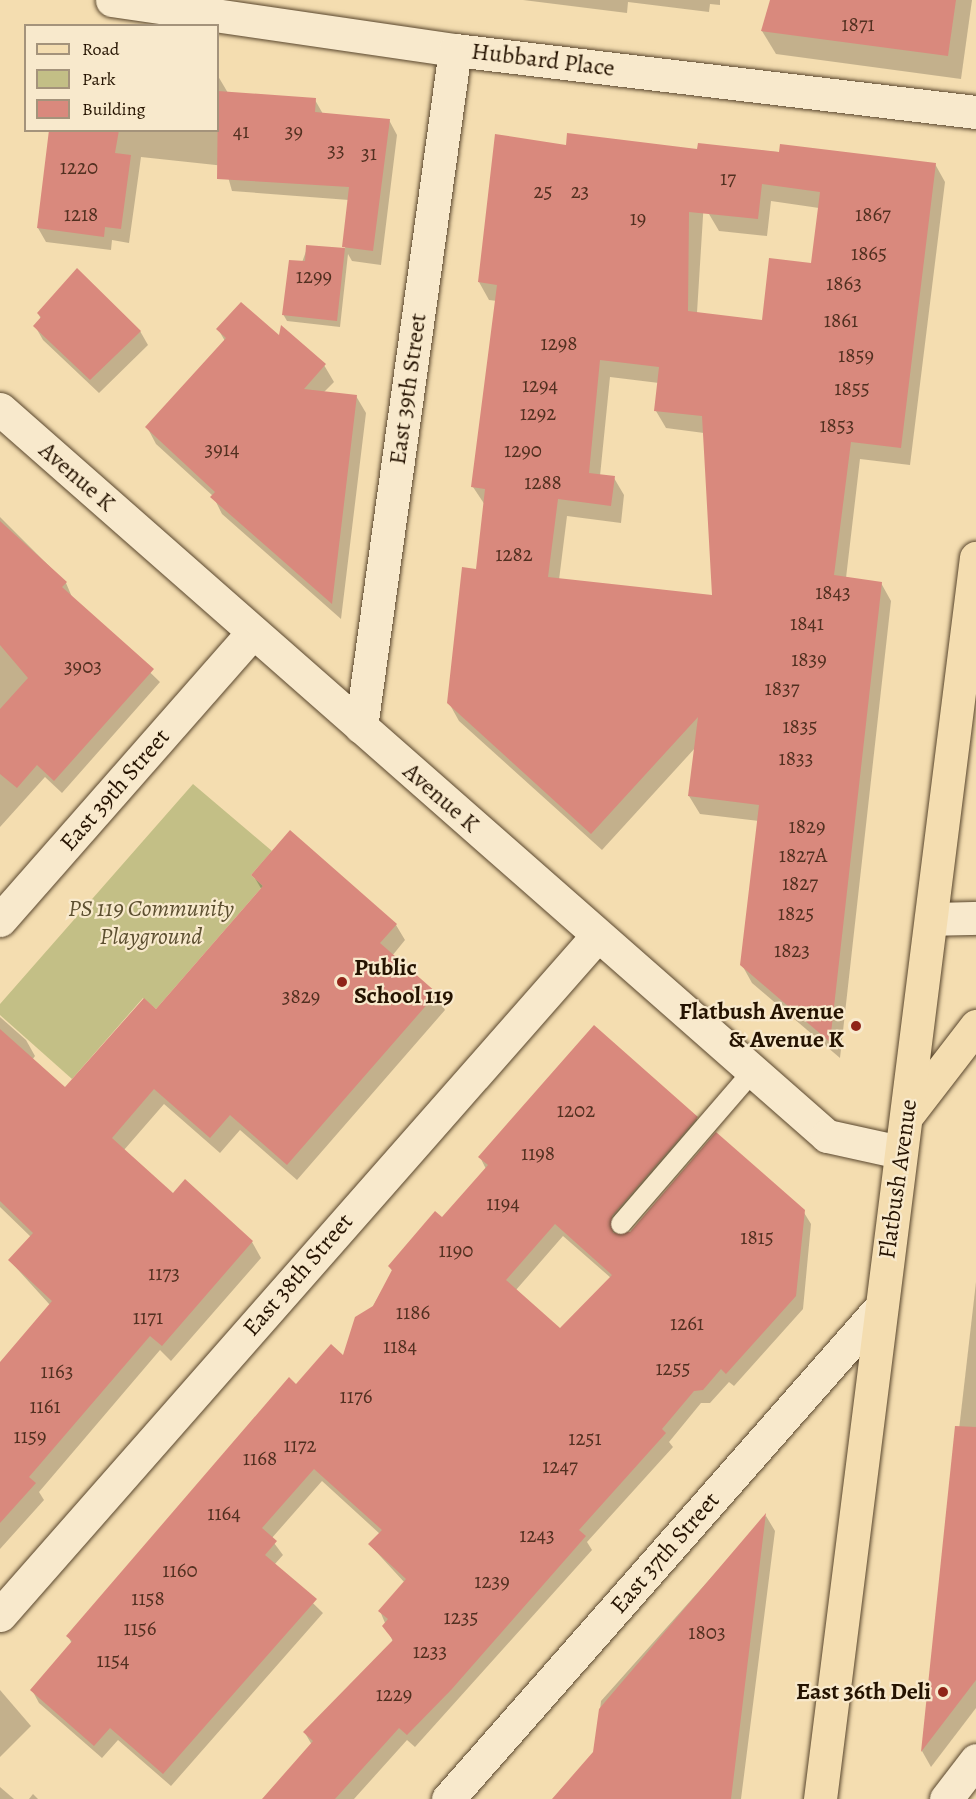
<!DOCTYPE html>
<style>
body{margin:0}
#map{position:relative;width:976px;height:1799px;overflow:hidden;background:#f4ddb0;font-family:Alegreya,serif}
div>[style]{position:absolute}
[style*='--x']{left:calc(var(--x)*1px);top:calc(var(--y)*1px);width:calc(var(--w)*1px);rotate:calc(var(--a)*1deg)}
.green>*{inset:0;background:#c3bf86}
.shadow>*{inset:0;background:#0003}
.building>*{inset:0;background:#d9897d}
.roads{filter:drop-shadow(0 0 2px #59462d) drop-shadow(0 0 2px #59462d)}
.service>*{height:20px;margin:-10px;padding:0 10px;transform-origin:10px;border-radius:10px;background:#f8e9cc}
.minor>*{height:33px;margin:-16.5px;padding:0 16.5px;transform-origin:16.5px;border-radius:16.5px;background:#f8e9cc}
.tertiary>*{height:33px;margin:-16.5px;padding:0 16.5px;transform-origin:16.5px;border-radius:16.5px;background:#f8e9cc}
.primary>*{height:33px;margin:-16.5px;padding:0 16.5px;transform-origin:16.5px;border-radius:16.5px;background:#f4ddb0}
.dots>*{width:16px;height:16px;translate:-50% -50%;box-sizing:border-box;border:3px solid #f8e9cc;border-radius:50%}
span{translate:-50% -50%;white-space:nowrap;text-align:center;line-height:1.15;-webkit-text-stroke:4.5px #f8e9cc;paint-order:stroke}
.number-label{font-size:21px;color:#523020}
.number-label span{-webkit-text-stroke-width:0}
.street-label{font-size:24px;color:#251301}
.park-label{font-size:24px;color:#5c4f30;font-style:italic}
.poi-label{font-size:24px;color:#251301;font-weight:700}
.left{translate:0 -50%;text-align:left}
.right{translate:-100% -50%;text-align:right}
.legend{position:absolute;left:24px;top:24px;width:195px;height:108px;box-sizing:border-box;background:#f8e9cc;border:2px solid #a4937b;margin:0;padding:8px 10px;list-style:none;font-size:18px;color:#251301}
.legend li{display:flex;align-items:center;gap:12px;height:30px}
.legend b{width:30px;border:2px solid #a4937b}
</style>
<div id="map">
<div class="green">
<i style="clip-path:polygon(193px 784px,272px 851px,251px 875px,263px 886px,156px 1009px,143px 998px,72px 1079px,0 1015px,0 1004px)"></i>
</div>
<div class="shadow">
<i style="clip-path:polygon(523px 0,720px 0,720px 5px,710px 4px,709px 12px,628px 2px,627px 13px)"></i>
<i style="clip-path:polygon(772px 0,972px 0,961px 79px,776px 54px,762px 31px)"></i>
<i style="clip-path:polygon(218px 76px,228px 93px,315px 100px,323px 114px,389px 120px,397px 135px,381px 265px,352px 261px,348px 254px,340px 327px,287px 321px,283px 314px,308px 246px,345px 249px,349px 200px,232px 191px,225px 166px,141px 157px,129px 243px,112px 240px,111px 250px,46px 242px,38px 228px,50px 130px,218px 130px)"></i>
<i style="clip-path:polygon(evenodd,728px 148px,935px 164px,945px 182px,910px 465px,860px 459px,846px 578px,881px 583px,891px 601px,840px 1058px,752px 983px,742px 965px,759px 821px,700px 814px,689px 796px,696px 747px,602px 850px,459px 721px,449px 703px,478px 571px,485px 505px,473px 487px,497px 301px,489px 300px,479px 282px,706px 168px,697px 313px,763px 322px,812px 265px,819px 208px,771px 201px,767px 236px,719px 231px,709px 214px,728px 148px,610px 377px,659px 383px,656px 411px,666px 428px,704px 433px,714px 597px,559px 580px,567px 516px,621px 523px,624px 495px,614px 478px,600px 476px,610px 377px)"></i>
<i style="clip-path:polygon(38px 313px,140px 331px,148px 345px,99px 393px,43px 340px,35px 326px,41px 319px)"></i>
<i style="clip-path:polygon(218px 329px,280px 338px,324px 365px,334px 382px,324px 392px,356px 396px,366px 413px,341px 619px,222px 514px,213px 496px,156px 444px,147px 427px,225px 341px)"></i>
<i style="clip-path:polygon(0 517px,66px 583px,72px 597px,160px 682px,62px 793px,45px 777px,0 827px)"></i>
<i style="clip-path:polygon(253px 875px,396px 925px,405px 940px,392px 956px,436px 994px,445px 1010px,297px 1180px,240px 1130px,220px 1153px,164px 1104px,124px 1150px,173px 1196px,186px 1182px,252px 1242px,261px 1258px,171px 1361px,160px 1350px,39px 1492px,44px 1500px,0 1549px,0 1363px,50px 1305px,10px 1261px,31px 1237px,0 1207px,0 1017px,26px 1040px,35px 1056px,32px 1060px,65px 1089px,156px 1011px,262px 890px)"></i>
<i style="clip-path:polygon(evenodd,696px 1118px,704px 1131px,619px 1234px,803px 1211px,811px 1224px,803px 1309px,734px 1386px,729px 1382px,710px 1403px,701px 1403px,669px 1442px,673px 1447px,587px 1542px,592px 1550px,415px 1747px,407px 1740px,354px 1799px,264px 1799px,312px 1745px,305px 1733px,393px 1642px,380px 1611px,405px 1583px,370px 1545px,380px 1534px,322px 1481px,271px 1539px,283px 1555px,274px 1565px,323px 1613px,171px 1786px,118px 1740px,102px 1758px,39px 1703px,32px 1690px,72px 1644px,68px 1636px,289px 1379px,296px 1386px,343px 1357px,393px 1272px,389px 1266px,442px 1220px,486px 1169px,480px 1157px,696px 1118px,563px 1236px,611px 1278px,560px 1330px,516px 1290px,563px 1236px)"></i>
<i style="clip-path:polygon(976px 1282px,976px 1708px,931px 1767px,922px 1751px)"></i>
<i style="clip-path:polygon(766px 1516px,775px 1531px,741px 1799px,554px 1799px,595px 1753px,601px 1701px)"></i>
<i style="clip-path:polygon(0 1690px,31px 1726px,0 1757px)"></i>
<i style="clip-path:polygon(0 1787px,14px 1799px,0 1799px)"></i>
<i style="clip-path:polygon(33px 1794px,38px 1799px,29px 1799px)"></i>
</div>
<div class="building">
<i style="clip-path:polygon(770px 0,956px 0,948px 56px,761px 31px)"></i>
<i style="clip-path:polygon(218px 91px,316px 98px,315px 112px,390px 119px,373px 251px,342px 247px,349px 187px,217px 179px)"></i>
<i style="clip-path:polygon(49px 130px,119px 130px,115px 153px,131px 155px,121px 229px,105px 227px,104px 237px,37px 228px)"></i>
<i style="clip-path:polygon(evenodd,567px 133px,697px 149px,698px 143px,779px 152px,780px 144px,936px 163px,901px 448px,851px 442px,834px 575px,882px 582px,830px 1042px,740px 965px,759px 805px,688px 796px,698px 717px,591px 834px,447px 703px,462px 567px,476px 569px,485px 489px,471px 487px,497px 285px,478px 282px,495px 134px,566px 145px,567px 133px,762px 184px,820px 192px,811px 263px,769px 258px,762px 320px,688px 311px,689px 212px,758px 219px,762px 184px,567px 133px,600px 360px,659px 367px,654px 411px,702px 416px,712px 595px,548px 577px,558px 499px,611px 506px,615px 476px,589px 473px,600px 360px)"></i>
<i style="clip-path:polygon(306px 245px,345px 248px,337px 321px,282px 315px,289px 260px,305px 261px)"></i>
<i style="clip-path:polygon(77px 268px,141px 331px,90px 380px,33px 326px,41px 317px,37px 313px)"></i>
<i style="clip-path:polygon(241px 302px,279px 335px,281px 325px,326px 364px,304px 389px,357px 395px,332px 604px,210px 497px,215px 492px,145px 427px,226px 338px,216px 329px)"></i>
<i style="clip-path:polygon(0 521px,67px 582px,62px 587px,154px 669px,54px 781px,37px 765px,17px 788px,0 774px,0 709px,28px 678px,0 645px)"></i>
<i style="clip-path:polygon(290px 830px,397px 924px,380px 943px,437px 993px,287px 1165px,230px 1115px,210px 1138px,154px 1089px,112px 1138px,173px 1193px,185px 1179px,253px 1241px,162px 1346px,150px 1336px,29px 1477px,36px 1483px,0 1523px,0 1362px,52px 1301px,8px 1260px,33px 1233px,0 1201px,0 1029px,65px 1087px,144px 998px,156px 1009px,263px 886px,251px 875px)"></i>
<i style="clip-path:polygon(evenodd,594px 1025px,698px 1117px,612px 1216px,613px 1233px,630px 1232px,716px 1132px,805px 1210px,796px 1296px,726px 1374px,721px 1369px,703px 1390px,694px 1391px,662px 1429px,666px 1433px,579px 1530px,586px 1536px,451px 1690px,407px 1735px,399px 1728px,335px 1799px,262px 1799px,313px 1741px,303px 1732px,393px 1640px,382px 1626px,388px 1619px,378px 1611px,406px 1579px,368px 1544px,382px 1530px,314px 1469px,262px 1528px,277px 1541px,265px 1555px,317px 1599px,163px 1774px,110px 1728px,94px 1746px,30px 1690px,72px 1641px,66px 1636px,289px 1377px,296px 1384px,331px 1344px,343px 1355px,355px 1317px,373px 1306px,392px 1270px,388px 1266px,435px 1211px,442px 1217px,488px 1165px,478px 1157px,594px 1025px,555px 1224px,612px 1275px,560px 1328px,506px 1280px,555px 1224px)"></i>
<i style="clip-path:polygon(955px 1426px,976px 1427px,976px 1680px,921px 1752px)"></i>
<i style="clip-path:polygon(766px 1513px,731px 1799px,552px 1799px,593px 1752px,599px 1709px)"></i>
</div>
<div class="roads">
<div class="service">
<i style="--x:621;--y:1224;--w:201;--a:-49.2"></i>
</div>
<div class="minor">
<i style="--x:112;--y:0;--w:347;--a:8.3"></i>
<i style="--x:455;--y:50;--w:525;--a:6.79"></i>
<i style="--x:361;--y:727;--w:683;--a:-82.1"></i>
<i style="--x:931;--y:919;--w:45;--a:-1.3"></i>
<i style="--x:0;--y:920;--w:383;--a:-48.7"></i>
<i style="--x:0;--y:1615;--w:904;--a:-48.68"></i>
<i style="--x:448;--y:1799;--w:655;--a:-48.65"></i>
<i style="--x:946;--y:1799;--w:49;--a:-52.4"></i>
</div>
<div class="tertiary">
<i style="--x:0;--y:409;--w:1101;--a:41.32"></i>
<i style="--x:827;--y:1136;--w:75;--a:12.4"></i>
</div>
<div class="primary">
<i style="--x:909;--y:1113;--w:110;--a:-52.4"></i>
<i style="--x:820;--y:1799;--w:1251;--a:-82.84"></i>
</div>
</div>
<div class="dots">
<i style="left:342px;top:982px;background:#8f2418"></i>
<i style="left:856px;top:1026px;background:#8f2418"></i>
<i style="left:943px;top:1692px;background:#8f2418"></i>
</div>
<div class="number-label">
<span style="left:858px;top:24px">1871</span>
<span style="left:241px;top:131px">41</span>
<span style="left:294px;top:131px">39</span>
<span style="left:336px;top:150px">33</span>
<span style="left:369px;top:153px">31</span>
<span style="left:79px;top:167px">1220</span>
<span style="left:728px;top:178px">17</span>
<span style="left:543px;top:191px">25</span>
<span style="left:580px;top:191px">23</span>
<span style="left:81px;top:214px">1218</span>
<span style="left:873px;top:214px">1867</span>
<span style="left:638px;top:218px">19</span>
<span style="left:869px;top:253px">1865</span>
<span style="left:314px;top:276px">1299</span>
<span style="left:844px;top:283px">1863</span>
<span style="left:841px;top:320px">1861</span>
<span style="left:559px;top:343px">1298</span>
<span style="left:856px;top:355px">1859</span>
<span style="left:540px;top:385px">1294</span>
<span style="left:852px;top:388px">1855</span>
<span style="left:538px;top:413px">1292</span>
<span style="left:837px;top:425px">1853</span>
<span style="left:222px;top:449px">3914</span>
<span style="left:523px;top:450px">1290</span>
<span style="left:543px;top:482px">1288</span>
<span style="left:514px;top:554px">1282</span>
<span style="left:833px;top:592px">1843</span>
<span style="left:807px;top:623px">1841</span>
<span style="left:809px;top:659px">1839</span>
<span style="left:83px;top:666px">3903</span>
<span style="left:782px;top:688px">1837</span>
<span style="left:800px;top:726px">1835</span>
<span style="left:796px;top:758px">1833</span>
<span style="left:807px;top:826px">1829</span>
<span style="left:803px;top:855px">1827A</span>
<span style="left:800px;top:883px">1827</span>
<span style="left:796px;top:913px">1825</span>
<span style="left:792px;top:950px">1823</span>
<span style="left:301px;top:996px">3829</span>
<span style="left:576px;top:1110px">1202</span>
<span style="left:538px;top:1153px">1198</span>
<span style="left:503px;top:1203px">1194</span>
<span style="left:757px;top:1237px">1815</span>
<span style="left:456px;top:1250px">1190</span>
<span style="left:164px;top:1273px">1173</span>
<span style="left:413px;top:1312px">1186</span>
<span style="left:148px;top:1317px">1171</span>
<span style="left:687px;top:1323px">1261</span>
<span style="left:400px;top:1346px">1184</span>
<span style="left:673px;top:1368px">1255</span>
<span style="left:57px;top:1371px">1163</span>
<span style="left:356px;top:1396px">1176</span>
<span style="left:45px;top:1406px">1161</span>
<span style="left:30px;top:1436px">1159</span>
<span style="left:585px;top:1438px">1251</span>
<span style="left:300px;top:1445px">1172</span>
<span style="left:260px;top:1458px">1168</span>
<span style="left:560px;top:1466px">1247</span>
<span style="left:224px;top:1513px">1164</span>
<span style="left:537px;top:1535px">1243</span>
<span style="left:180px;top:1570px">1160</span>
<span style="left:492px;top:1581px">1239</span>
<span style="left:148px;top:1598px">1158</span>
<span style="left:461px;top:1617px">1235</span>
<span style="left:140px;top:1628px">1156</span>
<span style="left:707px;top:1632px">1803</span>
<span style="left:430px;top:1651px">1233</span>
<span style="left:113px;top:1660px">1154</span>
<span style="left:394px;top:1694px">1229</span>
</div>
<div class="street-label">
<span style="left:543px;top:60px;rotate:7deg">Hubbard Place</span>
<span style="left:408px;top:389px;rotate:-82deg">East 39th Street</span>
<span style="left:77px;top:477px;rotate:41deg">Avenue K</span>
<span style="left:115px;top:790px;rotate:-49deg">East 39th Street</span>
<span style="left:441px;top:798px;rotate:41deg">Avenue K</span>
<span style="left:898px;top:1179px;rotate:-82deg">Flatbush Avenue</span>
<span style="left:298px;top:1275px;rotate:-49deg">East 38th Street</span>
<span style="left:665px;top:1553px;rotate:-49deg">East 37th Street</span>
</div>
<div class="park-label">
<span style="left:151px;top:923px">PS 119 Community<br>Playground</span>
</div>
<div class="poi-label">
<span class="left" style="left:354px;top:982px">Public<br>School 119</span>
<span class="right" style="left:844px;top:1026px">Flatbush Avenue<br>&amp; Avenue K</span>
<span class="right" style="left:931px;top:1692px">East 36th Deli</span>
</div>
<ul class="legend">
<li><b style="height:8px;background:#f4ddb0"></b>Road</li>
<li><b style="height:16px;background:#c3bf86"></b>Park</li>
<li><b style="height:16px;background:#d9897d"></b>Building</li>
</ul>
</div>
